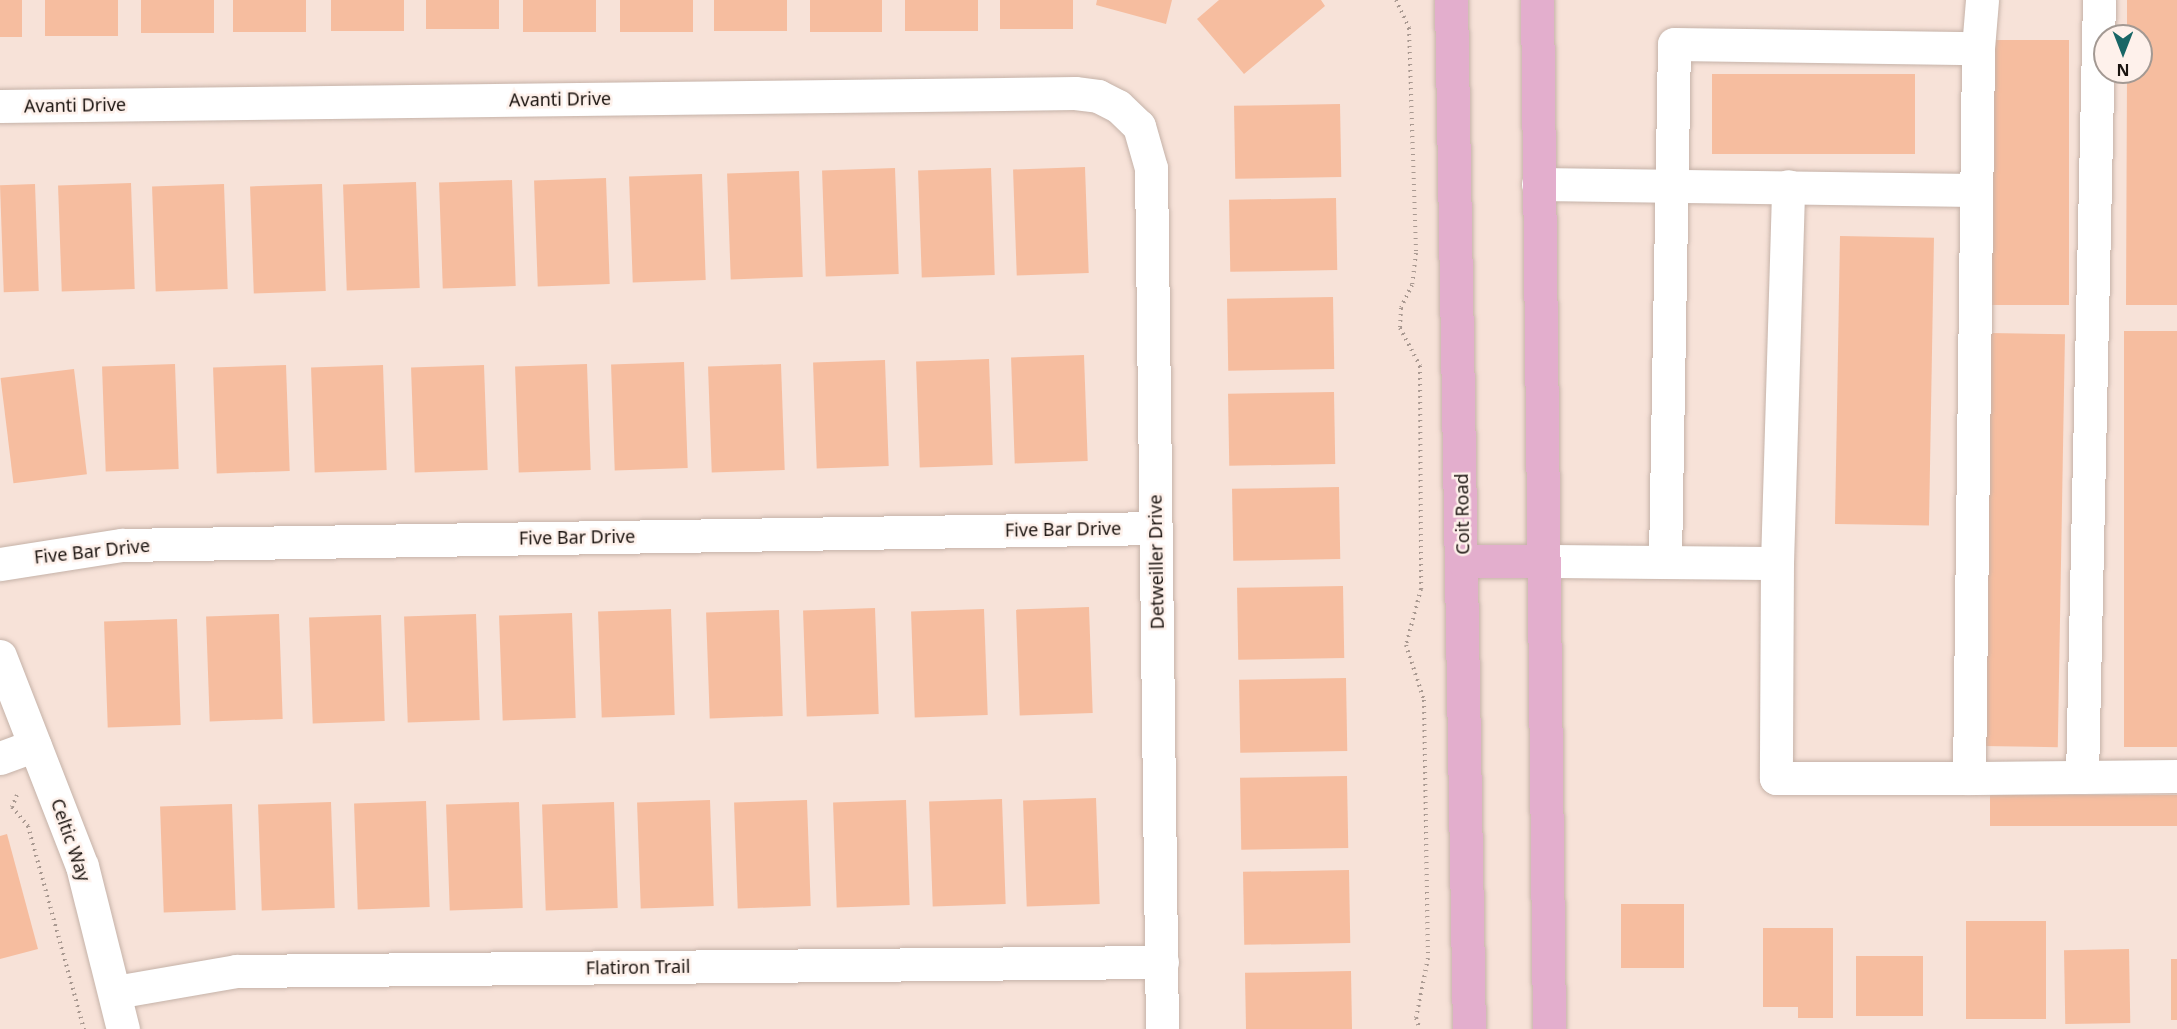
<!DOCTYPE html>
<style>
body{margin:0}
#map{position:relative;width:2177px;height:1029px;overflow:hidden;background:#f7e2d8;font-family:"Noto Sans",sans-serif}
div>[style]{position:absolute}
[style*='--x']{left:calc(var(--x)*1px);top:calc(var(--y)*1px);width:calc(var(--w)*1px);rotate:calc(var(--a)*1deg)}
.building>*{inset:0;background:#f6bd9f;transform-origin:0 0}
.path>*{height:4px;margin-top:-2px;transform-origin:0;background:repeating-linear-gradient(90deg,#a99991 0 1.5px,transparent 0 6px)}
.roads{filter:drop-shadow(0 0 2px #c5b2a8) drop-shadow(0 0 2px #c5b2a8)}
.minor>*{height:33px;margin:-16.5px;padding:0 16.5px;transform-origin:16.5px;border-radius:16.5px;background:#fff}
.major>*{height:33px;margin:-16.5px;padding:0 16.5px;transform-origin:16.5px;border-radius:16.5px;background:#e3aecd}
span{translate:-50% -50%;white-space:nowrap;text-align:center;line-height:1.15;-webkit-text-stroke:5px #fef1eb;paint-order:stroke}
.street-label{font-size:18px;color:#1b1410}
.north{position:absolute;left:2093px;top:24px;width:60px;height:60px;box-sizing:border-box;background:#fef1eb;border:2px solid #a39993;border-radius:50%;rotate:180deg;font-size:16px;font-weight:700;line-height:24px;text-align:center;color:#1b1410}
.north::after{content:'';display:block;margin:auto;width:21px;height:27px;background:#186666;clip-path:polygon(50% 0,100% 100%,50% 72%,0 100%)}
</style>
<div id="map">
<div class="building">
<i style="left:0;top:0;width:22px;height:37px"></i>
<i style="left:45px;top:0;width:73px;height:36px"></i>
<i style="left:141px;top:0;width:73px;height:33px"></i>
<i style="left:233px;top:0;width:73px;height:32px"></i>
<i style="left:331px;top:0;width:73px;height:31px"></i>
<i style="left:426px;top:0;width:73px;height:29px"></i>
<i style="left:523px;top:0;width:73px;height:32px"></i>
<i style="left:620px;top:0;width:73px;height:32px"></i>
<i style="left:714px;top:0;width:73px;height:31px"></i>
<i style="left:810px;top:0;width:72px;height:32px"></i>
<i style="left:905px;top:0;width:73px;height:31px"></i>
<i style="left:1000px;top:0;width:73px;height:29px"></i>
<i style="clip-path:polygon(1097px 0,1172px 0,1166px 24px,1096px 5px)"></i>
<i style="clip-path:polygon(1219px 0,1321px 0,1325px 6px,1244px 74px,1197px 19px)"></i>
<i style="clip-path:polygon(2127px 0,2177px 0,2177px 305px,2126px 305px,2127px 72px,2141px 72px,2141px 36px,2127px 36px)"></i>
<i style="left:1991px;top:40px;width:78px;height:265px"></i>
<i style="left:1712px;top:74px;width:203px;height:80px"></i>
<i style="left:1340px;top:104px;width:73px;height:106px;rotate:89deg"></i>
<i style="left:1085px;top:167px;width:106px;height:72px;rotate:88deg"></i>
<i style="left:895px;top:168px;width:106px;height:73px;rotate:88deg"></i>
<i style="left:991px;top:168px;width:107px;height:73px;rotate:88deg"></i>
<i style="left:799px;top:171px;width:106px;height:72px;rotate:88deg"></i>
<i style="left:702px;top:174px;width:106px;height:73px;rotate:88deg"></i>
<i style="left:606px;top:178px;width:106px;height:72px;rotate:88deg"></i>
<i style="left:512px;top:180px;width:106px;height:73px;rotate:88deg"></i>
<i style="left:416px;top:182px;width:106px;height:73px;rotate:88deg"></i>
<i style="left:131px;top:183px;width:106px;height:73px;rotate:88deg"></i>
<i style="left:35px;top:184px;width:107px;height:35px;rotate:88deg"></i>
<i style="left:224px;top:184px;width:105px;height:72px;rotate:88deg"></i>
<i style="left:322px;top:184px;width:107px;height:72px;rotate:88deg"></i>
<i style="left:1336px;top:198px;width:72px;height:107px;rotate:89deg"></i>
<i style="left:1840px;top:236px;width:94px;height:288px;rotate:1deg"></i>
<i style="left:1333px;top:297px;width:72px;height:106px;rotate:89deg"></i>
<i style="left:2124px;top:331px;width:53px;height:416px"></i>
<i style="left:1990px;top:333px;width:75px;height:413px;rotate:1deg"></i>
<i style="left:1084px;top:355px;width:106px;height:73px;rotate:88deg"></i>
<i style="left:989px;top:359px;width:106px;height:73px;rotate:88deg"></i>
<i style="left:885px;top:360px;width:106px;height:72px;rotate:88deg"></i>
<i style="left:684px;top:362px;width:106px;height:73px;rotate:88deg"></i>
<i style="left:175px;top:364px;width:105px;height:73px;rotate:88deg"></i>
<i style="left:587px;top:364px;width:106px;height:72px;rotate:88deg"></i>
<i style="left:781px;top:364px;width:106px;height:73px;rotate:88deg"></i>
<i style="left:286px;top:365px;width:106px;height:73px;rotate:88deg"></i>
<i style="left:383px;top:365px;width:105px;height:72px;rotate:88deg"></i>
<i style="left:484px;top:365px;width:105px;height:73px;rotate:88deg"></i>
<i style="left:74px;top:369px;width:106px;height:74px;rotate:83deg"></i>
<i style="left:1334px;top:392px;width:72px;height:106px;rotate:89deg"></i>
<i style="left:1339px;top:487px;width:72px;height:107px;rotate:89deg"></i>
<i style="left:1343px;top:586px;width:72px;height:106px;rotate:89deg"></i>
<i style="left:1089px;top:607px;width:106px;height:73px;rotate:88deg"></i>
<i style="left:875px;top:608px;width:106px;height:72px;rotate:88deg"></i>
<i style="left:671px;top:609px;width:106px;height:73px;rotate:88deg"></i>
<i style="left:984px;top:609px;width:106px;height:73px;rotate:88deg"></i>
<i style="left:779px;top:610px;width:106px;height:73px;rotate:88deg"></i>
<i style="left:572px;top:613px;width:105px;height:73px;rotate:88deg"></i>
<i style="left:279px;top:614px;width:105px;height:73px;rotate:88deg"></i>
<i style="left:476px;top:614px;width:106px;height:72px;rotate:88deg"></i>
<i style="left:381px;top:615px;width:106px;height:72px;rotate:88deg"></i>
<i style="left:177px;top:619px;width:106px;height:73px;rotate:88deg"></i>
<i style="left:1346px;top:678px;width:73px;height:107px;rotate:89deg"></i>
<i style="left:1347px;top:776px;width:72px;height:107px;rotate:89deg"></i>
<i style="left:1990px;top:795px;width:187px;height:31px"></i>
<i style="left:1096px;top:798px;width:106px;height:73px;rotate:88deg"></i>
<i style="left:1002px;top:799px;width:105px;height:73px;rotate:88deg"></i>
<i style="left:710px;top:800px;width:106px;height:73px;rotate:88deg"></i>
<i style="left:807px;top:800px;width:106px;height:73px;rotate:88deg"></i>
<i style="left:906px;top:800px;width:105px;height:73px;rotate:88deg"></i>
<i style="left:426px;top:801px;width:106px;height:72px;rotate:88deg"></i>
<i style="left:331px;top:802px;width:106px;height:73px;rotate:88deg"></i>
<i style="left:519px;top:802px;width:106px;height:73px;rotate:88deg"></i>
<i style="left:614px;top:802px;width:106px;height:72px;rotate:88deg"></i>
<i style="left:232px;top:804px;width:106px;height:72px;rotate:88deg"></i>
<i style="clip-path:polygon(7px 834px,38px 949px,0 959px,0 836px)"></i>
<i style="left:1349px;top:870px;width:73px;height:106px;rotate:89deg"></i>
<i style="left:1621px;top:904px;width:63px;height:64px"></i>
<i style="left:1966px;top:921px;width:80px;height:98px"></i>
<i style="clip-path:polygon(1763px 928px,1833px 928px,1833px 1018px,1798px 1018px,1798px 1007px,1763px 1007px)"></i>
<i style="left:2129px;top:949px;width:74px;height:65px;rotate:89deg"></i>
<i style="left:1856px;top:956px;width:67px;height:60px"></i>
<i style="left:2171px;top:959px;width:6px;height:61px"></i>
<i style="left:1351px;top:971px;width:58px;height:106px;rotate:89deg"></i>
</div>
<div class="path">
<i style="--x:1396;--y:0;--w:31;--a:65"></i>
<i style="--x:1409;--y:28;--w:225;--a:88.2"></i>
<i style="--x:1416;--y:253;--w:32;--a:97"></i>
<i style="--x:1412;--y:285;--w:25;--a:116"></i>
<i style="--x:1401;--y:308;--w:20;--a:93"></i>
<i style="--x:1400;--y:328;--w:43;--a:62.2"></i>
<i style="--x:1420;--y:366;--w:223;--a:89.7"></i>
<i style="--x:1421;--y:589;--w:58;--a:105"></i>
<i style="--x:1406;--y:645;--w:58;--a:71.9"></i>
<i style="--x:1424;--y:700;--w:258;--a:89.1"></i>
<i style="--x:1428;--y:958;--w:61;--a:101.3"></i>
<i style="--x:1416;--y:1018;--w:12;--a:70"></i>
<i style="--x:17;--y:795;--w:13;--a:113"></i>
<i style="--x:12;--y:807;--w:25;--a:50"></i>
<i style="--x:28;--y:826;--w:211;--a:74.6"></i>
</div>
<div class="roads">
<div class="minor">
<i style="--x:0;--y:106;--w:1075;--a:-0.69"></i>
<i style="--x:1075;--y:93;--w:23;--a:7"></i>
<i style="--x:1098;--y:96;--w:22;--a:27"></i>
<i style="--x:1118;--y:106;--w:29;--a:44"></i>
<i style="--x:1139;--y:126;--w:44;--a:74.1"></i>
<i style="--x:1151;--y:168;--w:861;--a:89.27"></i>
<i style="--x:1538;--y:184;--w:438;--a:0.8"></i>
<i style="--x:1665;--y:559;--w:515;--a:-89"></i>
<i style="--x:1674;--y:44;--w:304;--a:0.8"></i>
<i style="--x:1978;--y:48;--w:48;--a:-85.2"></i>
<i style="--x:1543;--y:561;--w:234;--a:0.5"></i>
<i style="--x:1777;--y:563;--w:215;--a:90.3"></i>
<i style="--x:1776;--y:778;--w:193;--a:0"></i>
<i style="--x:1969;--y:778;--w:730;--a:-89.29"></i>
<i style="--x:1777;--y:563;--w:377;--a:-88.3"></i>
<i style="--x:0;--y:564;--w:123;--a:-8.9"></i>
<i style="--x:122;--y:545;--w:1034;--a:-0.94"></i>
<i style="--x:0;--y:656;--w:225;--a:68.7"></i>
<i style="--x:82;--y:866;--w:168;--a:75.9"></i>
<i style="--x:0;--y:758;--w:37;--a:-20"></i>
<i style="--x:2082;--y:777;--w:95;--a:-0.6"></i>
<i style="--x:1969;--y:778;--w:113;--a:-0.5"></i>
<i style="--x:2082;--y:777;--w:777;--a:-88.75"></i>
<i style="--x:116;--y:992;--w:122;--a:-9.9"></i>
<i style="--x:236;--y:971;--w:926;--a:-0.56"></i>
</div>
<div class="major">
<i style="--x:1451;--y:0;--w:1029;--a:89"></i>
<i style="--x:1537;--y:0;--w:1029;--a:89.33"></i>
<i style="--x:1463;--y:561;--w:80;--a:0"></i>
</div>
</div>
<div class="street-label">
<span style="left:560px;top:99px;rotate:-1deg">Avanti Drive</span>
<span style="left:75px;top:105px;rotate:-1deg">Avanti Drive</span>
<span style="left:1462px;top:514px;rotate:-91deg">Coit Road</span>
<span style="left:1063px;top:529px;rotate:-1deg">Five Bar Drive</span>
<span style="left:577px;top:537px;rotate:-1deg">Five Bar Drive</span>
<span style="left:92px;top:551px;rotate:-6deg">Five Bar Drive</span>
<span style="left:1156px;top:562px;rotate:-91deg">Detweiller Drive</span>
<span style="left:71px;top:840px;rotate:71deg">Celtic Way</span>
<span style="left:638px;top:967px;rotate:-1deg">Flatiron Trail</span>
</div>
<div class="north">N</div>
</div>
